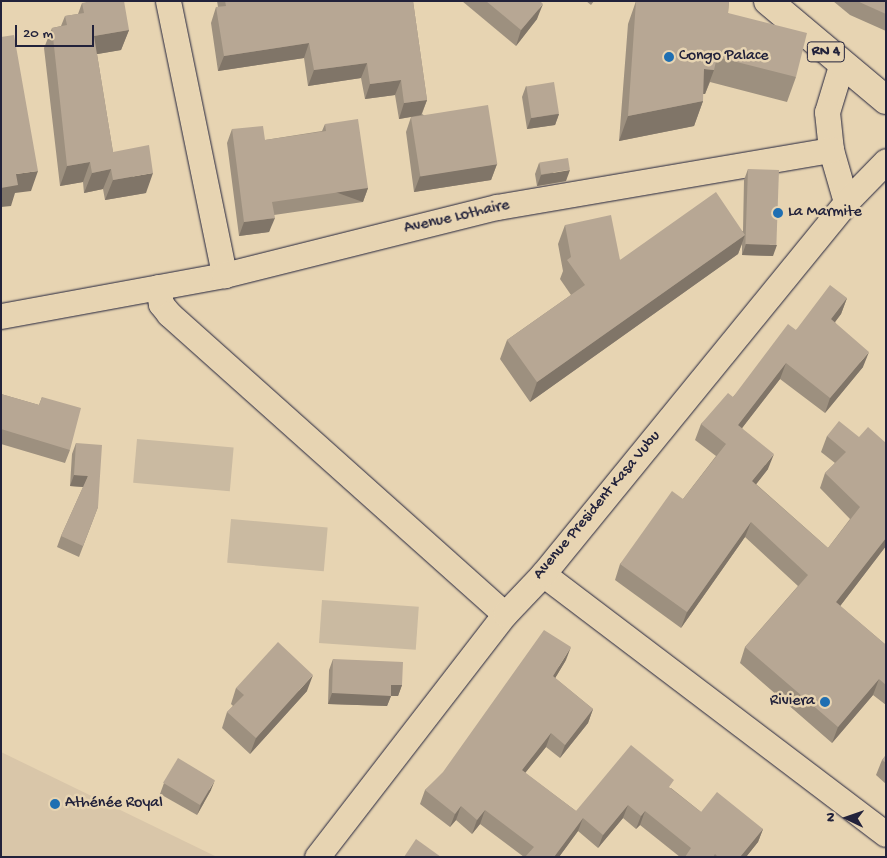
<!DOCTYPE html>
<meta charset="utf-8">
<style>
body{margin:0}
#map{position:relative;width:887px;height:858px;overflow:hidden;background:#e7d4b2;font-family:"Gochi Hand",sans-serif}
div>[style]{position:absolute}
[style*='--x']{left:calc(var(--x)*1px);top:calc(var(--y)*1px);width:calc(var(--w)*1px);rotate:calc(var(--a)*1deg)}
.built>*{inset:0;background:#d9c6a9}
.green>*{inset:0;background:#cabaa1;transform-origin:0 0}
.roads{filter:drop-shadow(0 0 1px #22223b) drop-shadow(0 0 1px #22223b)}
.minor>*{height:25px;margin:-12.5px;padding:0 12.5px;transform-origin:12.5px;border-radius:12.5px;background:#e7d4b2}
.trunk>*{height:28px;margin:-14px;padding:0 14px;transform-origin:14px;border-radius:14px;background:#e7d4b2}
.wall>*{inset:0;background:#9d907f}
.shaded-wall>*{inset:0;background:#807568;transform-origin:0 0}
.building>*{inset:0;background:#b7a794;transform-origin:0 0}
.dots>*{width:14px;height:14px;translate:-50% -50%;box-sizing:border-box;border:2px solid #e7d4b2;border-radius:50%}
span{translate:-50% -50%;white-space:nowrap;text-align:center;line-height:1.15;-webkit-text-stroke:5px #e7d4b2;paint-order:stroke}
.shield-label span{padding:1px 4px;background:#e7d4b2;border:1px solid;border-radius:4px;-webkit-text-stroke-width:0}
.shield-label{font-size:15px;color:#22223b;font-weight:700}
.poi-label{font-size:16px;color:#22223b}
.left{translate:0 -50%;text-align:left}
.right{translate:-100% -50%;text-align:right}
.street-label{font-size:16px;color:#22223b}
.frame{position:absolute;inset:0;border:2px solid #22223b;pointer-events:none}
.north{position:absolute;left:822px;top:793px;width:50px;height:50px;-webkit-text-stroke:4px #e7d4b2;paint-order:stroke;rotate:273deg;font-size:14px;font-weight:700;line-height:20px;text-align:center;color:#22223b}
.north::after{content:'';display:block;margin:auto;width:18px;height:22px;background:#22223b;clip-path:polygon(50% 0,100% 100%,50% 72%,0 100%)}
.scale{position:absolute;left:15px;top:25px;width:79px;height:22px;box-sizing:border-box;border:2px solid #22223b;border-top:0;padding-left:6px;font-size:15px;line-height:18px;white-space:nowrap;color:#22223b;-webkit-text-stroke:4px #e7d4b2;paint-order:stroke}
</style>
<div id="map">
<div class="built">
<i style="clip-path:polygon(1px 752px,217px 857px,1px 857px)"></i>
</div>
<div class="green">
<i style="left:137px;top:439px;width:97px;height:44px;rotate:5deg"></i>
<i style="left:231px;top:519px;width:97px;height:44px;rotate:5deg"></i>
<i style="left:322px;top:600px;width:97px;height:43px;rotate:4deg"></i>
</div>
<div class="roads">
<div class="minor">
<i style="--x:168;--y:1;--w:280;--a:78.4"></i>
<i style="--x:841;--y:66;--w:48;--a:106.9"></i>
<i style="--x:827;--y:112;--w:38;--a:84"></i>
<i style="--x:831;--y:150;--w:54;--a:73.9"></i>
<i style="--x:158;--y:287;--w:17;--a:80"></i>
<i style="--x:161;--y:304;--w:13;--a:51"></i>
<i style="--x:169;--y:314;--w:450;--a:41.8"></i>
<i style="--x:1;--y:316;--w:227;--a:-10.4"></i>
<i style="--x:224;--y:275;--w:281;--a:-14"></i>
<i style="--x:497;--y:207;--w:339;--a:-9.7"></i>
<i style="--x:543;--y:574;--w:430;--a:37.2"></i>
<i style="--x:317;--y:857;--w:307;--a:-52.3"></i>
<i style="--x:505;--y:614;--w:55;--a:-46.5"></i>
<i style="--x:543;--y:574;--w:480;--a:-50.8"></i>
<i style="--x:846;--y:202;--w:57;--a:-45.7"></i>
</div>
<div class="trunk">
<i style="--x:768;--y:1;--w:154;--a:40"></i>
</div>
</div>
<div class="wall">
<i style="clip-path:polygon(217px 1px,413px 1px,427px 100px,422px 114px,497px 164px,491px 180px,414px 192px,406px 132px,411px 117px,399px 119px,395px 95px,365px 99px,361px 78px,308px 86px,304px 58px,218px 71px,211px 23px,216px 7px,218px 7px)"></i>
<i style="clip-path:polygon(462px 1px,540px 1px,537px 19px,516px 46px)"></i>
<i style="clip-path:polygon(586px 1px,594px 1px,591px 5px)"></i>
<i style="clip-path:polygon(636px 1px,729px 1px,728px 13px,796px 77px,787px 102px,710px 82px,705px 94px,703px 94px,703px 101px,694px 126px,619px 141px,628px 24px)"></i>
<i style="clip-path:polygon(833px 1px,886px 1px,886px 31px,850px 15px)"></i>
<i style="clip-path:polygon(82px 3px,129px 30px,121px 50px,97px 54px,113px 152px,146px 193px,105px 200px,103px 189px,84px 193px,83px 182px,60px 186px,44px 48px,52px 28px,61px 26px,65px 16px,78px 14px)"></i>
<i style="clip-path:polygon(526px 86px,559px 114px,555px 125px,527px 129px,522px 97px)"></i>
<i style="clip-path:polygon(325px 124px,368px 188px,363px 202px,274px 215px,269px 232px,239px 236px,227px 143px,232px 129px,265px 140px,322px 131px)"></i>
<i style="clip-path:polygon(539px 163px,566px 181px,537px 186px,535px 174px)"></i>
<i style="clip-path:polygon(748px 169px,773px 256px,742px 255px,742px 244px,738px 254px,530px 402px,500px 359px,507px 340px,571px 295px,560px 279px,563px 271px,558px 244px,565px 225px,620px 260px,743px 231px,744px 180px)"></i>
<i style="clip-path:polygon(847px 298px,841px 314px,835px 322px,863px 367px,825px 413px,780px 379px,742px 428px,768px 469px,756px 484px,828px 548px,850px 519px,820px 488px,825px 473px,835px 463px,821px 452px,827px 436px,859px 437px,886px 443px,886px 546px,840px 606px,886px 645px,886px 705px,873px 695px,832px 743px,740px 663px,745px 647px,798px 586px,745px 537px,681px 628px,615px 580px,620px 564px,683px 499px,716px 456px,695px 440px,701px 424px,733px 397px,796px 330px)"></i>
<i style="clip-path:polygon(1px 394px,39px 405px,42px 397px,70px 450px,65px 463px,1px 444px)"></i>
<i style="clip-path:polygon(76px 443px,98px 507px,79px 557px,57px 547px,61px 536px,83px 487px,70px 486px,72px 454px)"></i>
<i style="clip-path:polygon(333px 659px,402px 685px,398px 696px,391px 696px,387px 706px,328px 704px,329px 670px)"></i>
<i style="clip-path:polygon(566px 660px,555px 678px,593px 709px,588px 723px,560px 758px,546px 747px,525px 773px,576px 811px,671px 788px,701px 812px,763px 829px,758px 842px,746px 857px,680px 857px,640px 825px,636px 829px,623px 818px,598px 848px,578px 831px,559px 857px,524px 857px,480px 824px,472px 834px,456px 820px,450px 827px,420px 804px,425px 790px)"></i>
<i style="clip-path:polygon(236px 688px,307px 691px,250px 754px,222px 728px,227px 712px,233px 706px,231px 704px)"></i>
<i style="clip-path:polygon(886px 755px,886px 784px,876px 775px,882px 760px)"></i>
<i style="clip-path:polygon(164px 783px,211px 790px,197px 815px,160px 794px)"></i>
</div>
<div class="shaded-wall">
<i style="clip-path:polygon(543px 4px,537px 19px,516px 46px,521px 30px)"></i>
<i style="clip-path:polygon(129px 30px,121px 50px,86px 56px,94px 36px)"></i>
<i style="clip-path:polygon(309px 43px,304px 58px,218px 71px,224px 56px)"></i>
<i style="clip-path:polygon(367px 63px,361px 78px,308px 86px,314px 70px)"></i>
<i style="clip-path:polygon(704px 69px,714px 70px,705px 94px,695px 94px)"></i>
<i style="clip-path:polygon(401px 80px,395px 95px,365px 99px,370px 84px)"></i>
<i style="clip-path:polygon(427px 100px,421px 115px,399px 119px,404px 103px)"></i>
<i style="clip-path:polygon(703px 101px,694px 126px,619px 141px,628px 116px)"></i>
<i style="clip-path:polygon(559px 114px,555px 125px,527px 129px,531px 118px)"></i>
<i style="clip-path:polygon(90px 162px,83px 182px,60px 186px,67px 166px)"></i>
<i style="clip-path:polygon(497px 164px,491px 180px,414px 192px,420px 176px)"></i>
<i style="clip-path:polygon(111px 169px,103px 189px,84px 193px,92px 173px)"></i>
<i style="clip-path:polygon(570px 170px,566px 181px,537px 186px,541px 175px)"></i>
<i style="clip-path:polygon(38px 171px,31px 191px,15px 193px,11px 206px,1px 207px,1px 188px,16px 174px)"></i>
<i style="clip-path:polygon(153px 173px,146px 193px,105px 200px,113px 180px)"></i>
<i style="left:368px;top:188px;width:15px;height:97px;rotate:110deg"></i>
<i style="clip-path:polygon(275px 218px,269px 232px,239px 236px,244px 222px)"></i>
<i style="clip-path:polygon(745px 235px,738px 254px,530px 402px,537px 382px)"></i>
<i style="clip-path:polygon(746px 244px,777px 245px,773px 256px,742px 255px)"></i>
<i style="clip-path:polygon(847px 298px,841px 314px,826px 334px,831px 319px)"></i>
<i style="clip-path:polygon(869px 352px,863px 367px,825px 413px,830px 398px)"></i>
<i style="clip-path:polygon(786px 363px,780px 379px,732px 441px,738px 425px)"></i>
<i style="clip-path:polygon(774px 454px,768px 469px,747px 496px,752px 481px)"></i>
<i style="clip-path:polygon(74px 475px,88px 476px,84px 487px,70px 486px)"></i>
<i style="clip-path:polygon(751px 522px,745px 537px,681px 628px,687px 612px)"></i>
<i style="clip-path:polygon(886px 538px,886px 546px,831px 618px,836px 602px)"></i>
<i style="clip-path:polygon(571px 647px,566px 660px,548px 690px,553px 676px)"></i>
<i style="clip-path:polygon(313px 675px,307px 691px,250px 754px,256px 738px)"></i>
<i style="clip-path:polygon(879px 679px,873px 695px,832px 743px,838px 727px)"></i>
<i style="clip-path:polygon(391px 685px,402px 685px,398px 696px,391px 696px,387px 706px,328px 704px,332px 693px)"></i>
<i style="clip-path:polygon(593px 709px,588px 723px,560px 758px,565px 745px)"></i>
<i style="clip-path:polygon(551px 733px,546px 747px,517px 783px,522px 770px)"></i>
<i style="clip-path:polygon(215px 780px,211px 790px,197px 815px,201px 804px)"></i>
<i style="clip-path:polygon(628px 805px,623px 818px,598px 848px,603px 835px)"></i>
<i style="clip-path:polygon(461px 806px,456px 820px,450px 827px,455px 814px)"></i>
<i style="clip-path:polygon(485px 810px,480px 824px,472px 834px,477px 820px)"></i>
<i style="clip-path:polygon(645px 811px,640px 825px,636px 829px,641px 816px)"></i>
<i style="clip-path:polygon(583px 818px,578px 831px,559px 857px,554px 857px)"></i>
<i style="clip-path:polygon(763px 829px,758px 842px,746px 857px,740px 857px)"></i>
</div>
<div class="building">
<i style="clip-path:polygon(91px 1px,124px 1px,129px 30px,94px 36px,113px 152px,149px 145px,153px 173px,113px 180px,111px 169px,92px 173px,90px 162px,67px 166px,52px 28px,67px 25px,65px 16px,84px 13px,82px 3px)"></i>
<i style="clip-path:polygon(225px 1px,413px 1px,427px 100px,404px 103px,401px 80px,370px 84px,367px 63px,314px 70px,309px 43px,224px 56px,216px 7px,226px 6px)"></i>
<i style="clip-path:polygon(486px 1px,540px 1px,543px 4px,521px 30px)"></i>
<i style="clip-path:polygon(636px 1px,729px 1px,728px 13px,807px 33px,796px 77px,717px 57px,714px 70px,704px 69px,703px 101px,628px 116px)"></i>
<i style="clip-path:polygon(857px 1px,886px 1px,886px 14px)"></i>
<i style="clip-path:polygon(14px 35px,38px 171px,16px 174px,18px 185px,1px 188px,1px 37px)"></i>
<i style="left:554px;top:82px;width:32px;height:28px;rotate:81deg"></i>
<i style="left:488px;top:105px;width:60px;height:78px;rotate:81deg"></i>
<i style="clip-path:polygon(358px 119px,368px 188px,272px 202px,275px 218px,244px 222px,232px 129px,263px 126px,265px 140px,326px 131px,325px 124px)"></i>
<i style="left:568px;top:158px;width:12px;height:29px;rotate:81deg"></i>
<i style="left:748px;top:169px;width:31px;height:75px;rotate:2deg"></i>
<i style="clip-path:polygon(716px 192px,745px 235px,537px 382px,507px 340px,585px 285px,567px 260px,571px 257px,565px 225px,611px 215px,620px 260px)"></i>
<i style="clip-path:polygon(830px 285px,847px 298px,831px 319px,869px 352px,830px 398px,786px 363px,738px 425px,774px 454px,752px 481px,828px 548px,860px 507px,825px 473px,846px 452px,827px 436px,839px 421px,859px 437px,868px 427px,886px 443px,886px 538px,836px 602px,886px 645px,886px 685px,879px 679px,838px 727px,745px 647px,808px 575px,751px 522px,687px 612px,620px 564px,672px 491px,683px 499px,726px 444px,701px 424px,728px 393px,733px 397px,788px 324px,796px 330px)"></i>
<i style="clip-path:polygon(1px 394px,39px 405px,42px 397px,81px 408px,70px 450px,1px 429px)"></i>
<i style="clip-path:polygon(76px 443px,102px 445px,98px 507px,83px 546px,61px 536px,88px 476px,74px 475px)"></i>
<i style="clip-path:polygon(544px 630px,571px 647px,553px 676px,593px 709px,565px 745px,551px 733px,522px 770px,576px 811px,631px 745px,674px 780px,669px 787px,701px 812px,717px 792px,763px 829px,740px 857px,718px 857px,715px 854px,713px 857px,685px 857px,691px 848px,645px 811px,641px 816px,628px 805px,603px 835px,583px 818px,554px 857px,525px 857px,534px 847px,485px 810px,477px 820px,461px 806px,455px 814px,425px 790px,443px 772px)"></i>
<i style="clip-path:polygon(278px 642px,313px 675px,256px 738px,227px 712px,244px 695px,236px 688px)"></i>
<i style="clip-path:polygon(333px 659px,403px 662px,402px 685px,391px 685px,391px 696px,332px 693px)"></i>
<i style="clip-path:polygon(886px 755px,886px 763px,882px 760px)"></i>
<i style="left:178px;top:758px;width:43px;height:29px;rotate:31deg"></i>
<i style="clip-path:polygon(416px 839px,441px 857px,404px 857px)"></i>
</div>
<div class="dots">
<i style="left:669px;top:57px;background:#1f6fb2"></i>
<i style="left:778px;top:213px;background:#1f6fb2"></i>
<i style="left:825px;top:702px;background:#1f6fb2"></i>
<i style="left:55px;top:804px;background:#1f6fb2"></i>
</div>
<div class="shield-label">
<span style="left:826px;top:52px">RN 4</span>
</div>
<div class="poi-label">
<span class="left" style="left:679px;top:57px">Congo Palace</span>
<span class="left" style="left:788px;top:213px">La Marmite</span>
<span class="right" style="left:815px;top:702px">Riviera</span>
<span class="left" style="left:65px;top:804px">Athénée Royal</span>
</div>
<div class="street-label">
<span style="left:457px;top:218px;rotate:-13deg">Avenue Lothaire</span>
<span style="left:598px;top:506px;rotate:-50deg">Avenue President Kasa Vubu</span>
</div>
<div class="frame"></div>
<div class="north">N</div>
<div class="scale">20 m</div>
</div>
